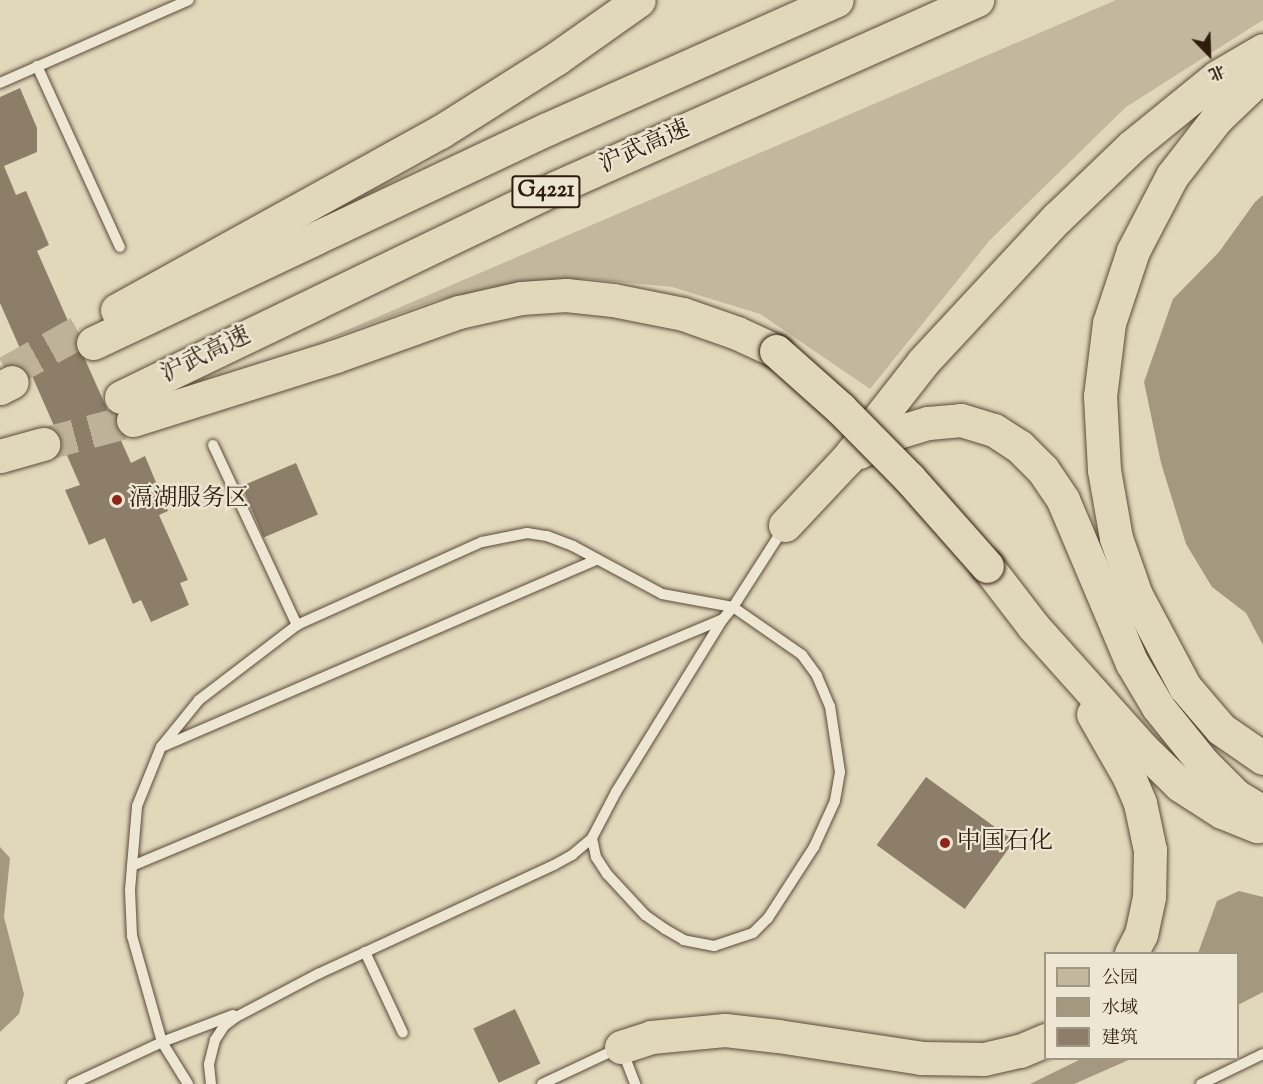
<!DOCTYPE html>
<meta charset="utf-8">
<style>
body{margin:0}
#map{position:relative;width:1263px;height:1084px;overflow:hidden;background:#e1d8bc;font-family:"Sorts Mill Goudy","Noto Serif SC",serif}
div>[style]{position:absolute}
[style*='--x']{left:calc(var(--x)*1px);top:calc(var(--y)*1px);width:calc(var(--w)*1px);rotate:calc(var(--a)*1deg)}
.green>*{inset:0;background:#c3b89e}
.water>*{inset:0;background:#a59880}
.building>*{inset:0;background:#8c7e68;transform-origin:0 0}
.highway-tunnel>*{height:33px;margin-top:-16.5px;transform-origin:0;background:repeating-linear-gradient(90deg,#beb299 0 33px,transparent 0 49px)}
.roads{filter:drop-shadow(0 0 2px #5c4b39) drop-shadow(0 0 2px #5c4b39)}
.lane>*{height:10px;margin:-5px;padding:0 5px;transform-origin:5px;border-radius:5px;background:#ece6d3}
.highway>*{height:33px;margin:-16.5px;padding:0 16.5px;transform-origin:16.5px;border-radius:16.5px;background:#e1d8bc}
.bridges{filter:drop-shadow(0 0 2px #301c0d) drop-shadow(0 0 2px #301c0d)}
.highway-bridge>*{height:33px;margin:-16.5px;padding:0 16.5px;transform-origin:16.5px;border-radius:16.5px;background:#e1d8bc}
.dots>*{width:16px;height:16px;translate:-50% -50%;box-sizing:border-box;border:3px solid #ece6d3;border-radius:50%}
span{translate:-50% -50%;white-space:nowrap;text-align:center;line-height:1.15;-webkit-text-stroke:4.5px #ece6d3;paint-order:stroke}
.shield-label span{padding:2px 4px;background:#ece6d3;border:2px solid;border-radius:4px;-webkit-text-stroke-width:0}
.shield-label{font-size:22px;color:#301c0d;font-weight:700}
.street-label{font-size:24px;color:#301c0d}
.poi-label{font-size:24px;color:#301c0d}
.left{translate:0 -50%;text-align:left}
.legend{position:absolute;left:1044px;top:952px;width:195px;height:108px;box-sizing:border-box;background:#ece6d3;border:2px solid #a19584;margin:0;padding:8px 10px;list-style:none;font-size:18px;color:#301c0d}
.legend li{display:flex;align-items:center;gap:12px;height:30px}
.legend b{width:30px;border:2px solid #a19584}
.north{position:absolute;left:1179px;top:24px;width:60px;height:60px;-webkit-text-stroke:4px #ece6d3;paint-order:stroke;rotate:157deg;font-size:16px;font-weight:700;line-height:24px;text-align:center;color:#301c0d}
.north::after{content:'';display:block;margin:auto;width:21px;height:27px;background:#301c0d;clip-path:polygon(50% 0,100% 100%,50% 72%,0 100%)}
</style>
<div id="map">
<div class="green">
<i style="clip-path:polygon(1116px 0,1263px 0,1263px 20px,1126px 107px,990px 240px,870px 389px,760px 314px,672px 287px,588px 279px,516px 283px,434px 301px,312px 345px)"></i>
</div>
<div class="water">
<i style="clip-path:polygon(1263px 195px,1263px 645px,1246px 613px,1212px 587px,1186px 544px,1161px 463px,1144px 382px,1173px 299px,1219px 252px,1255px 202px)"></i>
<i style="clip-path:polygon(0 847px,10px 858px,4px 917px,24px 994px,19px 1014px,0 1032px)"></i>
<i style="clip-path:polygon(1239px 891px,1263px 897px,1263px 992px,1238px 1005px,1238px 954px,1198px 953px,1217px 901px)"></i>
<i style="clip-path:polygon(1081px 1059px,1131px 1059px,1074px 1084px,1030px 1084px)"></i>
</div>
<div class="building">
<i style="clip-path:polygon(20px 88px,37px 128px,37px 152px,4px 166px,16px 195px,26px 191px,49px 245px,37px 251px,131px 463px,145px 456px,168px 511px,159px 515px,188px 580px,180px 583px,189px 605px,151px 622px,141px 600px,133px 604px,105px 538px,89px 545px,65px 490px,80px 485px,0 303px,0 97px)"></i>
<i style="left:296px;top:463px;width:56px;height:59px;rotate:67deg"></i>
<i style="left:926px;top:777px;width:109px;height:84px;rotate:36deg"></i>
<i style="left:515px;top:1009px;width:60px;height:46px;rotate:65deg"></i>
</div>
<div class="highway-tunnel">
<i style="--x:7;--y:372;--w:90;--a:-29.1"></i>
<i style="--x:43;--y:444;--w:93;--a:-14.9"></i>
</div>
<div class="roads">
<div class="lane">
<i style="--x:37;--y:66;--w:199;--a:65.4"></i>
<i style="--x:0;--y:83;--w:206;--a:-23.7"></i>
<i style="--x:213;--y:445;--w:199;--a:65"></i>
<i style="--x:164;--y:746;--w:470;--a:-23.3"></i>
<i style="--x:132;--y:866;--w:641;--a:-22.68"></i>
<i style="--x:365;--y:952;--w:89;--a:64.9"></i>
<i style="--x:72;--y:1084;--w:99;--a:-25"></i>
<i style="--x:162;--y:1042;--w:76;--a:-20.8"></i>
<i style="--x:188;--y:1084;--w:49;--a:-121.8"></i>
<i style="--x:162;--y:1042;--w:110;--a:-105.8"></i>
<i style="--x:132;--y:936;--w:46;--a:-92.5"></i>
<i style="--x:130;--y:890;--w:84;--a:-85.2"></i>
<i style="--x:137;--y:806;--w:64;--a:-67.9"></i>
<i style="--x:161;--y:747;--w:60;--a:-51"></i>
<i style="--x:199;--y:700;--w:123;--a:-37.4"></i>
<i style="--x:297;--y:625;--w:203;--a:-24.2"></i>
<i style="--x:482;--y:542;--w:46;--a:-11.3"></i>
<i style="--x:527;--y:533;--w:20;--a:9"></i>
<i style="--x:547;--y:536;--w:28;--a:21"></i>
<i style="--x:573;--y:546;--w:101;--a:28.3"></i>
<i style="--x:662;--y:594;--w:72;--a:10.4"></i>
<i style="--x:733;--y:607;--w:84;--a:34.8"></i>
<i style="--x:802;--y:655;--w:26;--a:54"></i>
<i style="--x:817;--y:676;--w:33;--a:67"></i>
<i style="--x:830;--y:706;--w:67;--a:81.4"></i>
<i style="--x:840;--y:772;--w:29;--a:100"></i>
<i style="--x:835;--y:801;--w:51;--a:114.5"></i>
<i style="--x:814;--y:847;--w:85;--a:122.9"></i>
<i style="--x:768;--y:918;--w:21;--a:135"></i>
<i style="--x:753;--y:933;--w:41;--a:161.6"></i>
<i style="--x:714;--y:946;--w:31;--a:-169"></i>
<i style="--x:684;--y:940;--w:22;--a:-150"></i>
<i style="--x:665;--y:929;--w:24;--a:-145"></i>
<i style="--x:645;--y:915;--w:56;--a:-132.8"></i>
<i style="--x:607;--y:874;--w:20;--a:-123"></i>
<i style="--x:596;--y:857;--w:19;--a:-102"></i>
<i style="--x:211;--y:1084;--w:20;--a:-96"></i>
<i style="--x:209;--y:1064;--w:25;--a:-76"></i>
<i style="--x:215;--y:1040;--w:17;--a:-57"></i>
<i style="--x:224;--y:1026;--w:15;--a:-37"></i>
<i style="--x:236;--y:1017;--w:93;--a:-27.7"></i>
<i style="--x:318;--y:974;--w:260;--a:-24.8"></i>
<i style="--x:554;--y:865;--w:21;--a:-29"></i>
<i style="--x:572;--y:855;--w:26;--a:-40"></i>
<i style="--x:592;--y:838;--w:52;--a:-62.4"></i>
<i style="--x:616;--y:792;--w:203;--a:-58.3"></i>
<i style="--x:723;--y:619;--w:16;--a:-50"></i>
<i style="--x:733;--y:607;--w:96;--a:-57.3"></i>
<i style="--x:542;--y:1084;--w:87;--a:-25.1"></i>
<i style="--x:621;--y:1047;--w:40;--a:69"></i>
<i style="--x:1201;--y:1084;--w:69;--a:-25.8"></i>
</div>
<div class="highway">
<i style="--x:1263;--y:74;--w:64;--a:136.3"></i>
<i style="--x:1217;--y:118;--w:73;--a:127.8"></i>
<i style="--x:1172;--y:176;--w:85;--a:117.5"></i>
<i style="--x:1133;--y:251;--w:76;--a:108.4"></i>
<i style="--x:1109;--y:323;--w:74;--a:97"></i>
<i style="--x:1100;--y:396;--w:74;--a:86.9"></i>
<i style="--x:1104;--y:470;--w:69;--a:80"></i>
<i style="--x:1116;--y:538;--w:60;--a:70.7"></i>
<i style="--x:1136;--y:595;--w:104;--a:62"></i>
<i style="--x:1185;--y:687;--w:55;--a:49.4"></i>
<i style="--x:1221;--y:729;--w:51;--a:34.6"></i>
<i style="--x:117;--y:310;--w:369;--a:-28.9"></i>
<i style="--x:440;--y:132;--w:138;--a:-32.3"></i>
<i style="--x:557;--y:58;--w:100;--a:-35.3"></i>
<i style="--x:93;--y:343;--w:502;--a:-25.24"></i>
<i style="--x:547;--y:129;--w:317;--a:-24"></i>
<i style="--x:0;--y:388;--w:13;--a:-27"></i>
<i style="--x:121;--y:397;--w:484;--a:-25.7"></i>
<i style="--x:557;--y:187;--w:460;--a:-24"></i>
<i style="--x:133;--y:420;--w:213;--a:-17.5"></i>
<i style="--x:336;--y:356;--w:131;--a:-19.7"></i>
<i style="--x:459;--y:312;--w:64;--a:-12.7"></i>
<i style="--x:521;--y:298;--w:45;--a:-3.8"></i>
<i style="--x:566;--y:295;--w:47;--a:6.1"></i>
<i style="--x:613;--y:300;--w:71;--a:11.3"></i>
<i style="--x:683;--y:314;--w:57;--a:19.4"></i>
<i style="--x:737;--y:333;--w:43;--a:24.8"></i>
<i style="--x:859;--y:452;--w:44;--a:-27.1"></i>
<i style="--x:898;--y:432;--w:31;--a:-17"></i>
<i style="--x:928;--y:423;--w:33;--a:-5"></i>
<i style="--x:961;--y:420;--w:34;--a:17"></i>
<i style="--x:994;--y:430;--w:30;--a:33"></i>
<i style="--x:1019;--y:446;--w:34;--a:45"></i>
<i style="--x:1043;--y:470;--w:36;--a:56"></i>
<i style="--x:1063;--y:500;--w:177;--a:67.1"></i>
<i style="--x:1132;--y:663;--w:51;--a:59.4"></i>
<i style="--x:1158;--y:707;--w:72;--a:51.2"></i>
<i style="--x:1203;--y:763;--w:47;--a:45"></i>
<i style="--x:1236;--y:796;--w:31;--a:31"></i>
<i style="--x:0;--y:456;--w:45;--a:-15.6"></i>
<i style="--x:785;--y:525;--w:91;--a:-46.8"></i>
<i style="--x:847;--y:459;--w:123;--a:-51.9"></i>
<i style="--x:923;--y:362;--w:197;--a:-47.1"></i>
<i style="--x:1057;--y:218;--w:104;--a:-43.8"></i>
<i style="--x:1132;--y:146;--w:109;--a:-39.1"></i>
<i style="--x:1217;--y:77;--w:53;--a:-30.4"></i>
<i style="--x:987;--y:566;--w:76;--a:52.5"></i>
<i style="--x:1033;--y:626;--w:164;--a:48.2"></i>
<i style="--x:1142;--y:748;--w:53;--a:44.2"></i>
<i style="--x:1180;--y:785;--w:50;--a:32.7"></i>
<i style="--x:1222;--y:812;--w:38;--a:22"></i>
<i style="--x:1093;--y:714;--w:73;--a:60.3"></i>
<i style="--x:1129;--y:777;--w:28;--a:67"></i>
<i style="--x:1140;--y:803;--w:48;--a:78"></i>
<i style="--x:1150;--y:850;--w:47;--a:91.2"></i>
<i style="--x:1149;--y:897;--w:38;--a:102"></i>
<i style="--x:1141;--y:934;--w:22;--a:117"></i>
<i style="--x:621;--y:1047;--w:32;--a:-18"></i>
<i style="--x:651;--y:1037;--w:74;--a:-5.4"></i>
<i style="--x:725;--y:1030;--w:53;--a:6.5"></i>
<i style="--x:778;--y:1036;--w:145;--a:8.7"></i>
<i style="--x:921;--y:1058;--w:63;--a:0.9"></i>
<i style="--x:984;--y:1059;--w:37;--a:-13"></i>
<i style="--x:1020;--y:1051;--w:28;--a:-23"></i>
</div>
</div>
<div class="bridges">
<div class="highway-bridge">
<i style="--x:776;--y:351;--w:87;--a:41.7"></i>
<i style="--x:841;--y:409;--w:98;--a:45.4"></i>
<i style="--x:910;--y:479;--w:116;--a:48.5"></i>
</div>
</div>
<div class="dots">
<i style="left:117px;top:500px;background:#8f2418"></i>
<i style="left:945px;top:843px;background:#8f2418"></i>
</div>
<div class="shield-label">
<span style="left:546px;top:192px">G4221</span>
</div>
<div class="street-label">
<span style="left:645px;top:148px;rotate:-24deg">沪武高速</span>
<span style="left:206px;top:356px;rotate:-26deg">沪武高速</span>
</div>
<div class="poi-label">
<span class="left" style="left:129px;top:500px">滆湖服务区</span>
<span class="left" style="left:957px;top:843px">中国石化</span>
</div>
<ul class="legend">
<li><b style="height:16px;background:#c3b89e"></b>公园</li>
<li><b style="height:16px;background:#a59880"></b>水域</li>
<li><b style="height:16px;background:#8c7e68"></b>建筑</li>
</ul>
<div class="north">北</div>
</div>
